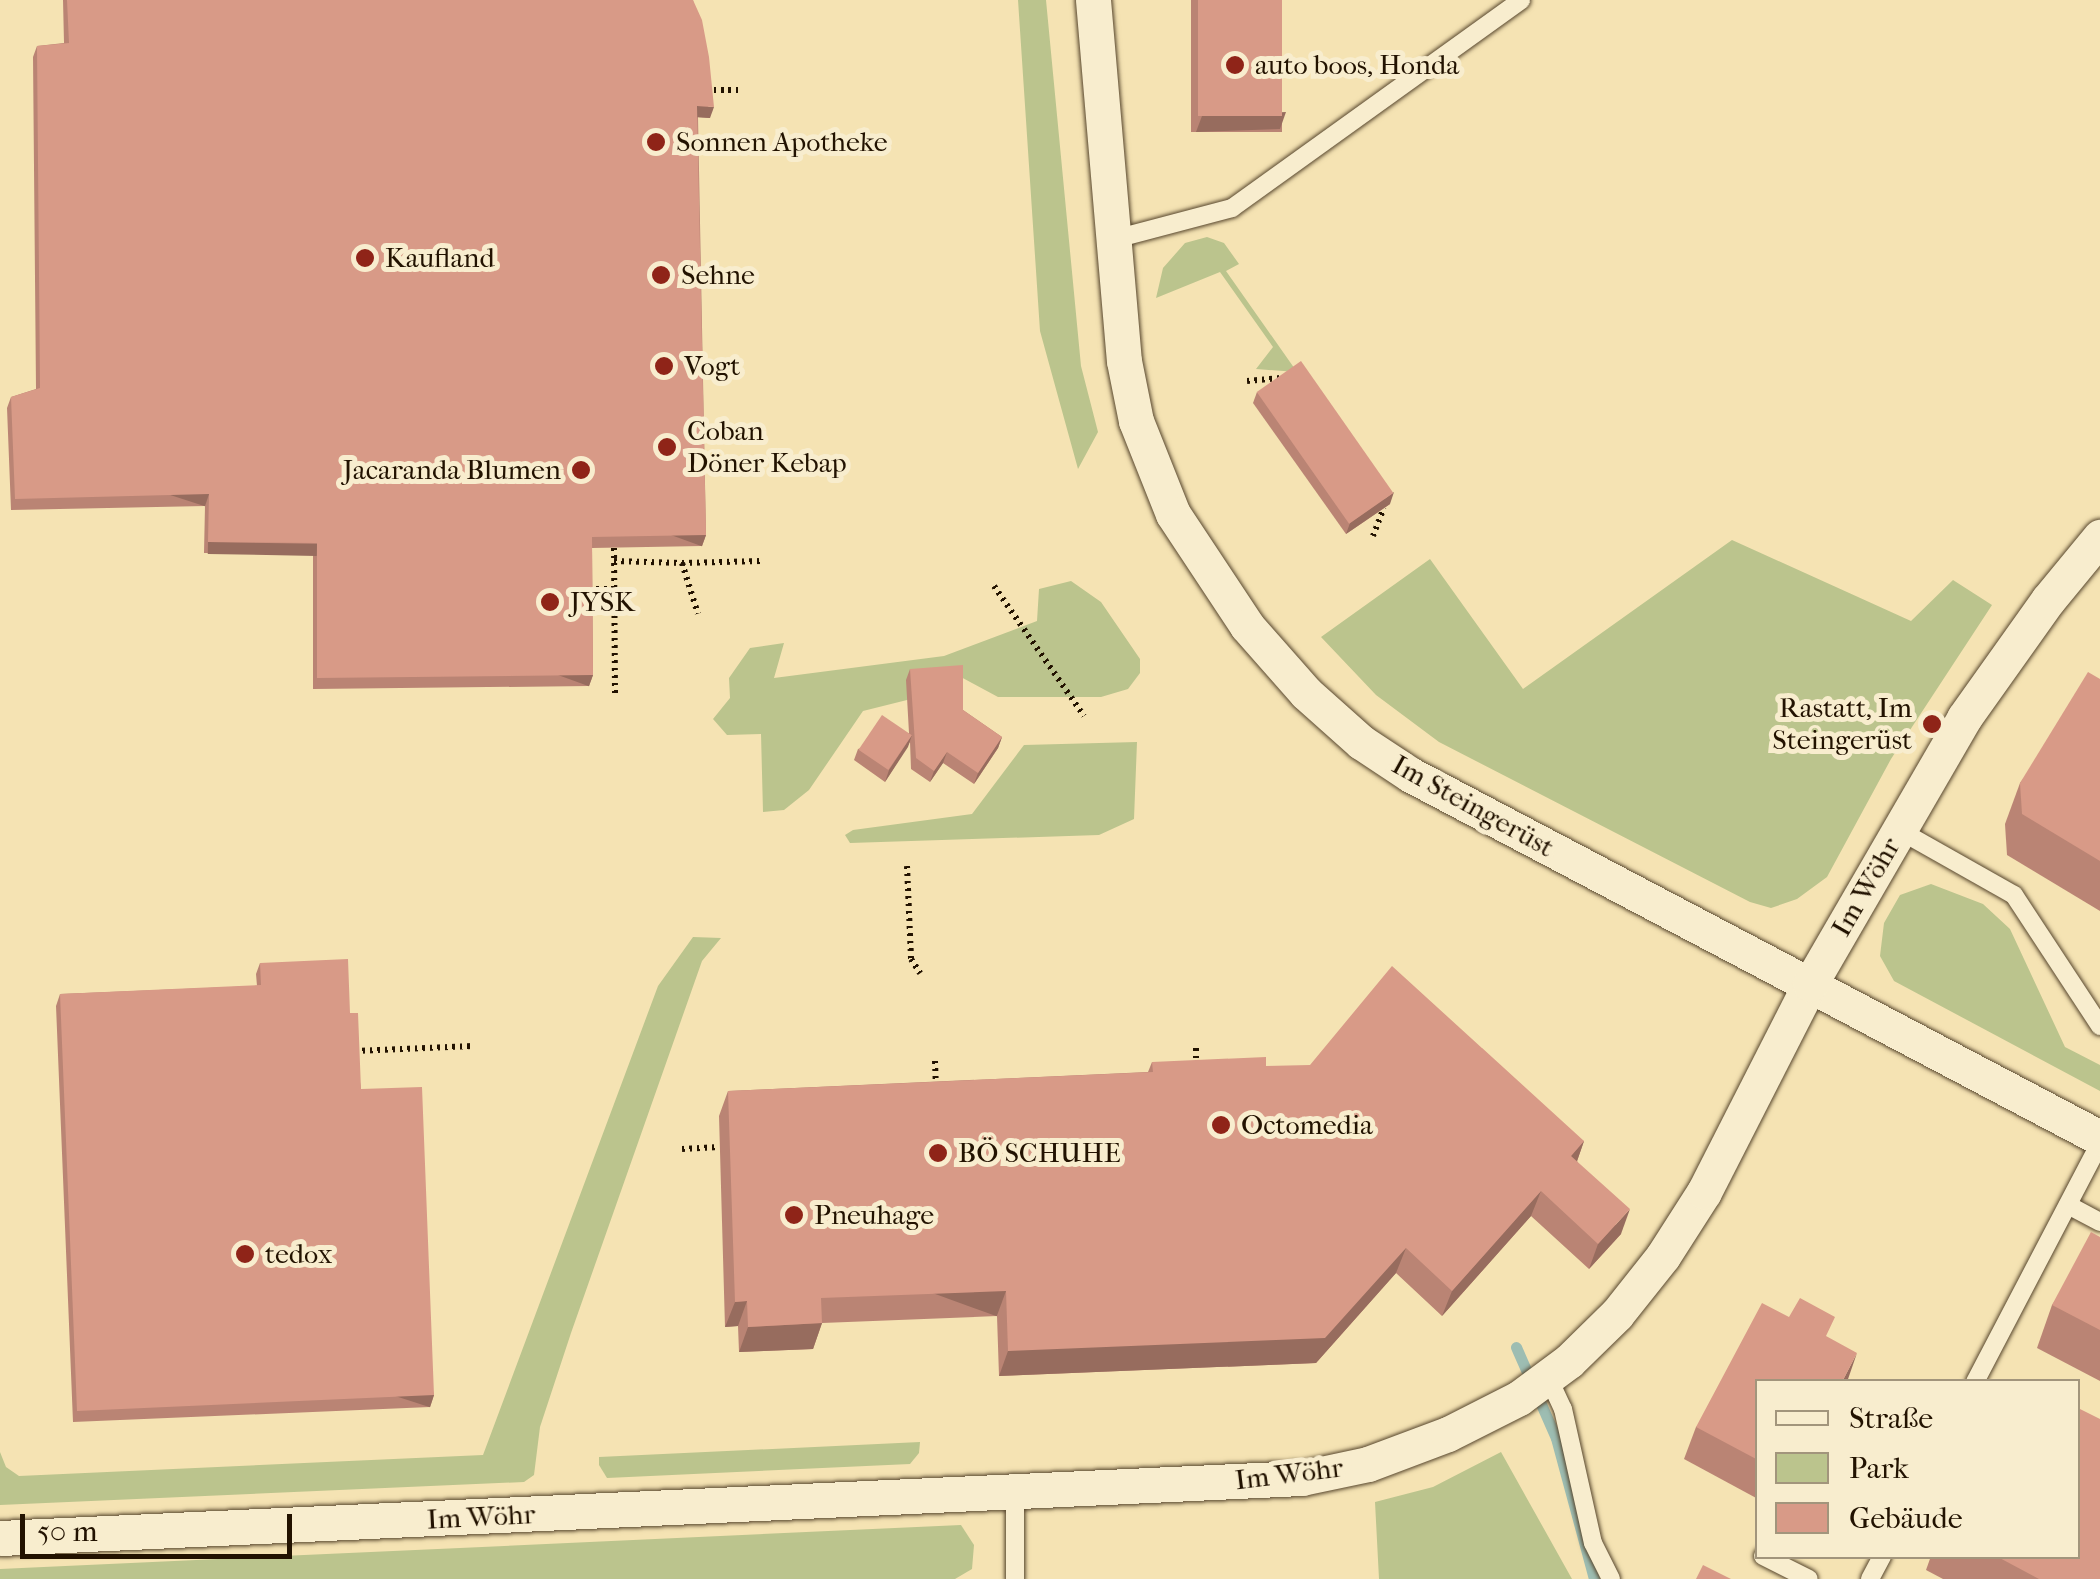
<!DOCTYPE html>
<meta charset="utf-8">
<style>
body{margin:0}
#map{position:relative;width:2100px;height:1579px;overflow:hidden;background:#f5e3b3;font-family:"IM FELL French Canon",serif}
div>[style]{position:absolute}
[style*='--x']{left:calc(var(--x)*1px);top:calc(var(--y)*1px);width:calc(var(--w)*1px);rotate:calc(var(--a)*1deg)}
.green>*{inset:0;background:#bbc48d}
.stream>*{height:11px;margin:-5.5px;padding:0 5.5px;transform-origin:5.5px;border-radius:5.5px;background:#9dbdb2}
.path>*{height:6px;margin-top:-3px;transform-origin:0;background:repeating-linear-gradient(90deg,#221200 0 2.5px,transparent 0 7.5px)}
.roads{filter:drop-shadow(0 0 2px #57462d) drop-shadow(0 0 2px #57462d)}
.service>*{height:18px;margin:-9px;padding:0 9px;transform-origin:9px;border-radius:9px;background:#f8edce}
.minor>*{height:35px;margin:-17.5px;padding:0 17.5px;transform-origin:17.5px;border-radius:17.5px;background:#f8edce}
.wall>*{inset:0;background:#ba8474;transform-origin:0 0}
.shaded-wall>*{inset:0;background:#976c5e;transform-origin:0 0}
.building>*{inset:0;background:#d89a87;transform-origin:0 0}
.dots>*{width:28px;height:28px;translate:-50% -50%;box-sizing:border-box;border:5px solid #f8edce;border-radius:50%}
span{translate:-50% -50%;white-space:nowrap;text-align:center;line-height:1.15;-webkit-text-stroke:10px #f8edce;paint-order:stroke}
.poi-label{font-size:28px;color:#221200}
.left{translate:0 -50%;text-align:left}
.right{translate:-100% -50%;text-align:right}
.street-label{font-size:28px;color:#221200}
.legend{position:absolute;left:1755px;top:1379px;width:325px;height:180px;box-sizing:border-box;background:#f8edce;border:2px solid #a2957c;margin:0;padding:12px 18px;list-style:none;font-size:30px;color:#221200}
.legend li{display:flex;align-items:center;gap:20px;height:50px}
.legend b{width:50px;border:2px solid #a2957c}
.scale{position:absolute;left:20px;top:1514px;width:272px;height:45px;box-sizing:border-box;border:5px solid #221200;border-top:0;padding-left:12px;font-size:30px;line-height:35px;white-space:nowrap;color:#221200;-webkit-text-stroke:8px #f8edce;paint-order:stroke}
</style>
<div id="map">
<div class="green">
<i style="clip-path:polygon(1018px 0,1046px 0,1081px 366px,1098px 432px,1078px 469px,1040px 331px)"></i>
<i style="clip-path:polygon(1207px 237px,1224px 243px,1239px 264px,1226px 271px,1297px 372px,1256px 369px,1273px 347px,1220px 272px,1156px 298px,1163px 268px,1185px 243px)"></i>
<i style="clip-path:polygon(1732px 540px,1911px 621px,1953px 580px,1992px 605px,1891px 759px,1827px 877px,1797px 899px,1771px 908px,1750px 902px,1439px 742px,1376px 695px,1321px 637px,1430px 559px,1523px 689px)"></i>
<i style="clip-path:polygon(1071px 581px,1101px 602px,1140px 659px,1140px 673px,1128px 689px,1101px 697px,998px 697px,959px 676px,907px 700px,863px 711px,809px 790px,784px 810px,763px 812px,761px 734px,727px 735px,713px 719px,730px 698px,729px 678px,750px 648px,784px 643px,774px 678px,944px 656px,1037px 621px,1039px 589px)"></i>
<i style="clip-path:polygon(1137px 742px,1134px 819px,1099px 835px,850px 843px,845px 835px,853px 830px,972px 814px,1024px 745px)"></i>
<i style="clip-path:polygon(1931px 884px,1983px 904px,2010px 929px,2065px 1047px,2100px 1065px,2100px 1091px,1894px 981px,1880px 956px,1884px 923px,1900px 895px)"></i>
<i style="clip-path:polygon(693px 937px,721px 938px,702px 961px,571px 1333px,540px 1427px,534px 1475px,524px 1482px,0 1505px,0 1452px,6px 1467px,19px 1476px,483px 1455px,658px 986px)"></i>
<i style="clip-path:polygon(920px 1442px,919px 1453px,910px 1464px,607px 1478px,599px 1465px,599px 1457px)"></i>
<i style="clip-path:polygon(1501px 1452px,1572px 1579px,1379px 1579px,1375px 1502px,1433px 1487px)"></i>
<i style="clip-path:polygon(961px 1525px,974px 1545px,972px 1569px,955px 1579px,0 1579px,0 1569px)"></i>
</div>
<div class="stream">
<i style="--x:1516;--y:1347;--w:99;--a:66.3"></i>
<i style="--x:1556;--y:1438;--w:146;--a:74.9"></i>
</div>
<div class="path">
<i style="--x:706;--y:90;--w:37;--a:0"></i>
<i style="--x:1247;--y:381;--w:36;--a:-5"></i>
<i style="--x:1373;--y:536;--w:30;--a:-69"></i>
<i style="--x:614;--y:548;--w:148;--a:89.6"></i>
<i style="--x:614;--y:561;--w:68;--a:1.7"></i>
<i style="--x:682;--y:563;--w:53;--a:72.6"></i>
<i style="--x:682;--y:563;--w:79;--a:-1.5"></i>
<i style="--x:994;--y:586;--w:158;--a:55.3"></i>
<i style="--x:589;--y:589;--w:25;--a:0"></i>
<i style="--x:907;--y:866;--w:93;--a:87.5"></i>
<i style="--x:911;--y:959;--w:17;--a:57"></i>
<i style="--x:1196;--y:1048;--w:19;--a:90"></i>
<i style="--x:355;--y:1051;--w:118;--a:-2.4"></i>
<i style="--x:935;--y:1061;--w:29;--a:88"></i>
<i style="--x:682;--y:1149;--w:37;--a:-3"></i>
</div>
<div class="roads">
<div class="service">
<i style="--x:1115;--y:239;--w:121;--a:-14.8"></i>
<i style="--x:1232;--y:208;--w:356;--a:-35.7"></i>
<i style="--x:1899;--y:830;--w:132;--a:29.5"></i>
<i style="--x:2014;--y:895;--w:157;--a:56.7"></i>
<i style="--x:2068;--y:1205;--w:36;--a:28"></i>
<i style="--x:1548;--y:1377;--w:35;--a:65"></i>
<i style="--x:1563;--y:1409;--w:137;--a:77.4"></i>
<i style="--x:1593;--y:1543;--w:40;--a:63.4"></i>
<i style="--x:1975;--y:1382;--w:270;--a:-62.4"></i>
<i style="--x:1763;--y:1556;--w:51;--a:26.6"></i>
<i style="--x:1015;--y:1579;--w:87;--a:-90"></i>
<i style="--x:1870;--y:1579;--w:26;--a:-62"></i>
</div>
<div class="minor">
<i style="--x:1093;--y:0;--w:362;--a:85.1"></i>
<i style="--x:1124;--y:361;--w:61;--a:78.7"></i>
<i style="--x:1136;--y:421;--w:100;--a:68.3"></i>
<i style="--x:1173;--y:514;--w:134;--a:56.5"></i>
<i style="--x:1247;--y:626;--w:89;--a:48.6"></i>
<i style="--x:1306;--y:693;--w:74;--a:41.7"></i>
<i style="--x:1361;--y:742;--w:60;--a:33.4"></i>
<i style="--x:1411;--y:775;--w:779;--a:27.78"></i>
<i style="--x:0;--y:1538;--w:1303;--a:-2.64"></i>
<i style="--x:1302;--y:1478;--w:67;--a:-12"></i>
<i style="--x:1368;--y:1464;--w:85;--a:-20.6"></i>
<i style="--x:1448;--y:1434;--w:80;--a:-26.9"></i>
<i style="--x:1519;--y:1398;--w:62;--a:-36.5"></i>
<i style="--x:1569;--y:1361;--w:67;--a:-44.4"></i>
<i style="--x:1617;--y:1314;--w:74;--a:-51.6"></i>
<i style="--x:1663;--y:1256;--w:76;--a:-57.4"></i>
<i style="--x:1704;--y:1192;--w:233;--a:-63"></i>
<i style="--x:1810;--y:984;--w:307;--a:-59.9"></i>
<i style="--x:1964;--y:718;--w:145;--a:-54.6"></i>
<i style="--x:2048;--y:600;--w:82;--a:-50.5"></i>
</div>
</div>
<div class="wall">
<i style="clip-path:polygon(63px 0,693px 0,710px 118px,698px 117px,706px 535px,702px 546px,592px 548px,593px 675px,589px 686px,313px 689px,313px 554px,204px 553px,205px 506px,11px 510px,7px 408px,11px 397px,36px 389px,33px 57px,37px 46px,64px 43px)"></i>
<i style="left:1191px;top:0;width:91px;height:132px"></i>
<i style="clip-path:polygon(1257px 392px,1390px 504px,1346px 534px,1253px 403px)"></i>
<i style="clip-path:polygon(910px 669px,963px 710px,1002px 737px,998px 748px,974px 784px,943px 763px,930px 782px,911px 769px,910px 742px,885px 782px,854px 760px,858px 749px,909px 733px,906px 680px)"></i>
<i style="clip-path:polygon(2100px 679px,2100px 911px,2007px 855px,2005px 824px,2020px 783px)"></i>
<i style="clip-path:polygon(260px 963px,350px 1013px,361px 1089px,434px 1395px,430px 1407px,73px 1422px,56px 1006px,60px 994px,257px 986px,256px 974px)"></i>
<i style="clip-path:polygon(1152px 1062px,1266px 1066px,1584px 1141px,1577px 1161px,1621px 1234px,1589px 1269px,1531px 1216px,1442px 1316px,1396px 1273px,1316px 1363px,999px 1376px,997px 1316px,822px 1323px,813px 1349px,739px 1352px,738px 1326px,725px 1327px,719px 1116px,728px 1091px,1148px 1072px)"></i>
<i style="clip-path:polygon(2100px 1237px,2100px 1381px,2037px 1348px,2052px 1305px)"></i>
<i style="clip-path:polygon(1758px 1382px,1758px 1499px,1684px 1459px,1696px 1427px)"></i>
<i style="clip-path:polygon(1931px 1556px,2078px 1556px,2100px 1579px,1943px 1579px,1926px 1570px)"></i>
</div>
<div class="shaded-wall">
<i style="clip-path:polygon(697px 106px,714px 107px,710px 118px,693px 117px)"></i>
<i style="clip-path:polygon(1286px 112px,1280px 129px,1196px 132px,1202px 116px)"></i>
<i style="clip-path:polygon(1394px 492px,1390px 504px,1346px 534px,1350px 523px)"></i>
<i style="left:209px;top:494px;width:13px;height:194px;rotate:108deg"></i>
<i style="left:706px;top:535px;width:12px;height:114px;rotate:110deg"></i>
<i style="left:208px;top:542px;width:109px;height:12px;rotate:1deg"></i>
<i style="left:593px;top:675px;width:12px;height:276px;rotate:110deg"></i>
<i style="clip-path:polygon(912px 735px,908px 747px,885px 782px,889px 770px)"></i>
<i style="clip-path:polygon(1002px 737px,998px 748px,974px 784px,978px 773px)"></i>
<i style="clip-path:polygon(947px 752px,943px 763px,930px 782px,934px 771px)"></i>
<i style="clip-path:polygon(1584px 1141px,1575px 1167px,1571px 1156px)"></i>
<i style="clip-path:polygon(1541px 1191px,1531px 1216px,1442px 1316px,1452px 1291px)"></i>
<i style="clip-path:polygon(1630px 1209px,1621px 1234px,1589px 1269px,1598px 1244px)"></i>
<i style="clip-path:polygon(1406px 1248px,1396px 1273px,1316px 1363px,999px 1376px,1008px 1351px)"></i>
<i style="left:1006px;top:1291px;width:27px;height:185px;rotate:110deg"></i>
<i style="clip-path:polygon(747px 1301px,738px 1326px,725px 1327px,735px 1302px)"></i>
<i style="clip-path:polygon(822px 1323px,813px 1349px,739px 1352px,748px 1327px)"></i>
<i style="clip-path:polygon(1857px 1353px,1847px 1382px,1842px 1382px)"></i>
<i style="left:434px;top:1395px;width:13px;height:357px;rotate:108deg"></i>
</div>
<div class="building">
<i style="clip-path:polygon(67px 0,693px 0,702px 20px,709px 57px,714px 107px,697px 106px,706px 535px,592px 537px,593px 675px,317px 678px,317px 543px,208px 542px,209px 494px,15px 499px,11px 397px,40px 388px,37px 46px,69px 43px)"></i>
<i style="left:1198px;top:0;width:84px;height:116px"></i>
<i style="left:1301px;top:361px;width:161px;height:54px;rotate:55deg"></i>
<i style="clip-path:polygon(963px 665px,963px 710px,1002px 737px,978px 773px,947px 752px,934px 771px,916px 758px,910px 669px)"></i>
<i style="clip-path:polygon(2088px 672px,2100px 679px,2100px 861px,2022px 814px,2020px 783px)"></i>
<i style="left:882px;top:715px;width:36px;height:42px;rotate:34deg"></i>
<i style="clip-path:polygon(348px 959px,350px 1013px,358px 1013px,361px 1089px,422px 1087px,434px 1395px,77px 1411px,60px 994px,261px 985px,260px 963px)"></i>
<i style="clip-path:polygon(1392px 966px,1584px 1141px,1571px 1156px,1630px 1209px,1598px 1244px,1541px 1191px,1452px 1291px,1406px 1248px,1325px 1338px,1008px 1351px,1006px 1291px,821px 1298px,822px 1323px,748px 1327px,747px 1301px,735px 1302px,728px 1091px,1153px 1072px,1152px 1062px,1266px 1057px,1266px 1066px,1310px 1065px)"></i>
<i style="clip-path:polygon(2091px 1232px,2100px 1237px,2100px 1330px,2052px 1305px)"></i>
<i style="clip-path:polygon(1800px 1298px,1835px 1317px,1826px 1336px,1857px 1353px,1842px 1382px,1758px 1382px,1758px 1460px,1696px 1427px,1762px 1303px,1789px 1317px)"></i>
<i style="clip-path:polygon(2078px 1408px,2100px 1419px,2100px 1579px,2039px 1579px,1996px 1556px,2078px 1556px)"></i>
<i style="clip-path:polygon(1703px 1565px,1731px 1579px,1696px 1579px)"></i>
</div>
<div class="dots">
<i style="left:1235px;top:65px;background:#8f2418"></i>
<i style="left:656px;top:142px;background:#8f2418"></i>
<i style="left:365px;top:258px;background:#8f2418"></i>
<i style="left:661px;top:275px;background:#8f2418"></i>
<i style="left:664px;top:366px;background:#8f2418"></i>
<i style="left:667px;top:447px;background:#8f2418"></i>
<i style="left:581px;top:470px;background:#8f2418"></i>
<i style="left:550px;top:602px;background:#8f2418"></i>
<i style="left:1932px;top:724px;background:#8f2418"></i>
<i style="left:1221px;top:1125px;background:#8f2418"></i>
<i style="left:938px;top:1153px;background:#8f2418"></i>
<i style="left:794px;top:1215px;background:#8f2418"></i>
<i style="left:245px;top:1254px;background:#8f2418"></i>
</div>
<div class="poi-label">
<span class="left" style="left:1255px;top:65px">auto boos, Honda</span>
<span class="left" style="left:676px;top:142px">Sonnen Apotheke</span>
<span class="left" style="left:385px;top:258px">Kaufland</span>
<span class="left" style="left:681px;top:275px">Sehne</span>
<span class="left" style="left:684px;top:366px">Vogt</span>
<span class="left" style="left:687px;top:447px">Coban<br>Döner Kebap</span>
<span class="right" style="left:561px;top:470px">Jacaranda Blumen</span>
<span class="left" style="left:570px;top:602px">JYSK</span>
<span class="right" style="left:1912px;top:724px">Rastatt, Im<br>Steingerüst</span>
<span class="left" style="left:1241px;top:1125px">Octomedia</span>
<span class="left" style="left:958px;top:1153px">BÖ SCHUHE</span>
<span class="left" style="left:814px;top:1215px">Pneuhage</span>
<span class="left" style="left:265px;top:1254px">tedox</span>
</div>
<div class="street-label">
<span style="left:1473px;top:806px;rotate:29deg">Im Steingerüst</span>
<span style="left:1866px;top:887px;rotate:-60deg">Im Wöhr</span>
<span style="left:1289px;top:1474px;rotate:-7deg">Im Wöhr</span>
<span style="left:481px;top:1517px;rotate:-3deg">Im Wöhr</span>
</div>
<ul class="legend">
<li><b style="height:12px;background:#f8edce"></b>Straße</li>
<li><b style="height:28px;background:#bbc48d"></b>Park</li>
<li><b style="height:28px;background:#d89a87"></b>Gebäude</li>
</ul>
<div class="scale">50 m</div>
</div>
